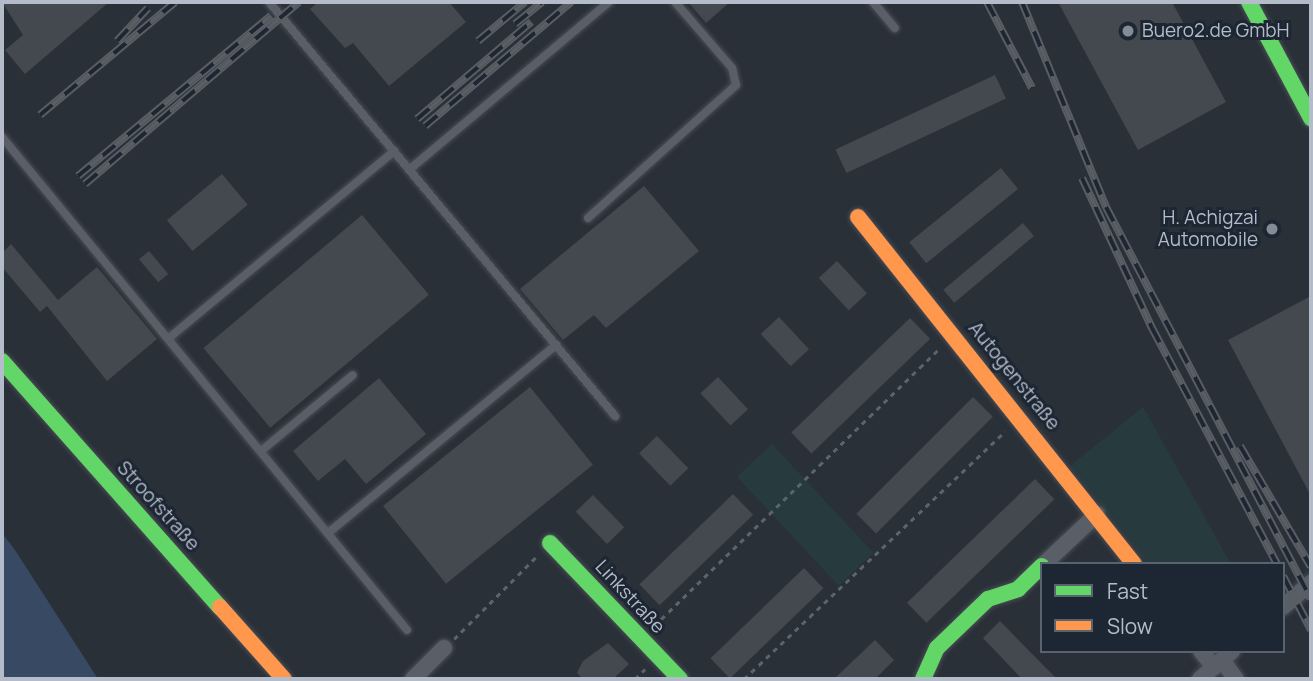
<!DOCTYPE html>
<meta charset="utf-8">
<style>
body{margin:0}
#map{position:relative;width:1313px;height:681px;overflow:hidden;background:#2a3038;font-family:Manrope,sans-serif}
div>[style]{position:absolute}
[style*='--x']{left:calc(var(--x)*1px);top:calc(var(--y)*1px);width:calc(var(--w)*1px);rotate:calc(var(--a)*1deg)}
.green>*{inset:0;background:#273a3e;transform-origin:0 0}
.water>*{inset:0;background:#384963}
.building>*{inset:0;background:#444950;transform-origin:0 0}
.path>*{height:2.5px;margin-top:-1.25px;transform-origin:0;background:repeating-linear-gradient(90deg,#5d636a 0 5px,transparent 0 10px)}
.roads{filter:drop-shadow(0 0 2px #484c53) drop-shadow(0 0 2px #484c53)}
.lane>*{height:8px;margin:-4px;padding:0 4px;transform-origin:4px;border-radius:4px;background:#5a5e66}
.street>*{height:16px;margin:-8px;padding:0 8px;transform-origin:8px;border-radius:8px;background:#5a5e66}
.fast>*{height:16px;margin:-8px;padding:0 8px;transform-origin:8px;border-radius:8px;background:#63d668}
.slow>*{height:16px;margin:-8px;padding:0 8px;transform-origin:8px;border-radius:8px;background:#ff974d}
.rail>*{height:8px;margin-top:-4px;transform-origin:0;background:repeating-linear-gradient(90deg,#1d2633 0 16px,#595d64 0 32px);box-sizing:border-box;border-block:2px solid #595d64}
.dots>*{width:19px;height:19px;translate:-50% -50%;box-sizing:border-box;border:4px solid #1d2633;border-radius:50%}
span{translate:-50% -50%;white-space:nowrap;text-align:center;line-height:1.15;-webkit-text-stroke:6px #1d2633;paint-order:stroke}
.poi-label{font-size:19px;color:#b4bcc9}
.left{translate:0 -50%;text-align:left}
.right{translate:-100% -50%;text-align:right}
.street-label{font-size:19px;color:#b4bcc9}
.frame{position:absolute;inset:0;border:4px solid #b4bcc9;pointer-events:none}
.legend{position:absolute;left:1040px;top:562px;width:245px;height:91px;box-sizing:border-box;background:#1d2633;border:2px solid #59626f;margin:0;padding:9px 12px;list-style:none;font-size:21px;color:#b4bcc9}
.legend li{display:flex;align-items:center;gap:14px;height:35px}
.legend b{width:35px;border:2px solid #59626f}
</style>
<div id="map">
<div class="green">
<i style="clip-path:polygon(1143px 407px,1231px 564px,1148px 564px,1070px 466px)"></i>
<i style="left:772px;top:444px;width:149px;height:48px;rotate:47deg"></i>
</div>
<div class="water">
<i style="clip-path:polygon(2px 533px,15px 550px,98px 679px,2px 679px)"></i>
</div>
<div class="building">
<i style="clip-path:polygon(2px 2px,109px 2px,25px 74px,5px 50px,23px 35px)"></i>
<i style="clip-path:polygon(318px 2px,449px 2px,466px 22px,389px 86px,353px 43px,345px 48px,310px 9px)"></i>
<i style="clip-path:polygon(688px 2px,730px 2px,706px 23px)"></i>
<i style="clip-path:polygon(1058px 2px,1172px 2px,1226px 102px,1138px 150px)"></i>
<i style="left:995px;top:75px;width:26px;height:176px;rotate:65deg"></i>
<i style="left:1001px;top:168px;width:27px;height:118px;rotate:51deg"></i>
<i style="left:222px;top:174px;width:40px;height:72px;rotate:50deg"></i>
<i style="clip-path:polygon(644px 186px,699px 251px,606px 328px,594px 315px,563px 340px,520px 289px)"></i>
<i style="left:362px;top:215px;width:104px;height:207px;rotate:50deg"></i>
<i style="left:1023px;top:223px;width:17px;height:104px;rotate:50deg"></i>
<i style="clip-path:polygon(11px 244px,58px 300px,97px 267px,157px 339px,107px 381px,47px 306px,40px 312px,2px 267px,2px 253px)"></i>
<i style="left:149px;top:251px;width:30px;height:13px;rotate:50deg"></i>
<i style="left:837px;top:261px;width:44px;height:25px;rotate:47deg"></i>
<i style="clip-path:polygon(1311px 296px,1311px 496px,1228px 340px)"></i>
<i style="left:779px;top:317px;width:44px;height:25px;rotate:47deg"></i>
<i style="left:910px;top:318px;width:29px;height:165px;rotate:46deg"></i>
<i style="left:718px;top:377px;width:44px;height:24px;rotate:47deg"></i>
<i style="clip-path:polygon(379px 378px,426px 434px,366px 484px,345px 459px,318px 481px,293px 451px)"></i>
<i style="left:530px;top:387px;width:100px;height:189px;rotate:51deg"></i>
<i style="left:973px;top:397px;width:28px;height:165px;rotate:45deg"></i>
<i style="left:657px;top:436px;width:45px;height:25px;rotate:46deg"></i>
<i style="left:1035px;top:479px;width:28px;height:178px;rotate:46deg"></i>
<i style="left:733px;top:494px;width:29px;height:130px;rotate:46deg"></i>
<i style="left:593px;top:495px;width:45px;height:24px;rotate:46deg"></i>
<i style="left:804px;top:568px;width:28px;height:130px;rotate:46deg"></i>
<i style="clip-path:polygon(1000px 621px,1040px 662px,1057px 679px,1022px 679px,983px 638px)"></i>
<i style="clip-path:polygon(875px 640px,894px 660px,875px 679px,834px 679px)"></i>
<i style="clip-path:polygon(608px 643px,629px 664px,613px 679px,583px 679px,577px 673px,583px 661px)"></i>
</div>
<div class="path">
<i style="--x:654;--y:626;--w:399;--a:-44.2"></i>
<i style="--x:454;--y:639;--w:116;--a:-45"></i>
<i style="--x:635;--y:679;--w:14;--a:-45"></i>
<i style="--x:744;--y:679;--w:360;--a:-43.5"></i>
</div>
<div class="roads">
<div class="lane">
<i style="--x:269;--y:2;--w:540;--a:50.11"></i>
<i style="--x:873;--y:2;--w:34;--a:50"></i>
<i style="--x:2;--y:137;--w:638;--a:50.6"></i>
<i style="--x:410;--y:169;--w:260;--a:-40"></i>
<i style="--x:588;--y:218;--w:199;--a:-41.9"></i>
<i style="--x:736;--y:85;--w:17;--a:-103"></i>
<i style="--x:732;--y:68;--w:87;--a:-130.8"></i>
<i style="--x:169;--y:338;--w:293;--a:-39.7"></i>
<i style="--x:261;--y:451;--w:119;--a:-39.6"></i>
<i style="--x:328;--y:533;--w:296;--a:-39.5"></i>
</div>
<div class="street">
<i style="--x:1044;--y:564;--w:73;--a:-43.3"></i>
<i style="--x:1283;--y:607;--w:37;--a:-41"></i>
<i style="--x:1201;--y:651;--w:21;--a:51"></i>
<i style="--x:1222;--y:660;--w:24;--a:54"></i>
<i style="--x:413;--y:679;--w:44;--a:-45"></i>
<i style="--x:1200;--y:679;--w:43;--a:-41.2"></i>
</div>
<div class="fast">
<i style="--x:1249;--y:2;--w:132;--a:61.9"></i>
<i style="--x:2;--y:361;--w:329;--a:48.5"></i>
<i style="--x:550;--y:543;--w:188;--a:46.3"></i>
<i style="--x:923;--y:679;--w:34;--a:-66"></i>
<i style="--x:937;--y:648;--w:71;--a:-43.9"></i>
<i style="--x:988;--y:599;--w:32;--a:-18"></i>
<i style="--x:1018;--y:589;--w:33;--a:-44"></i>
</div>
<div class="slow">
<i style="--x:858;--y:217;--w:443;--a:51.5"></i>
<i style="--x:220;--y:607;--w:96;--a:48.4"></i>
</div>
</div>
<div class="rail">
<i style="--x:987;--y:2;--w:97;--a:62.4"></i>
<i style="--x:1022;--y:2;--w:222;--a:67.7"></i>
<i style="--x:1106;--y:207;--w:442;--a:62.4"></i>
<i style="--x:515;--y:24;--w:35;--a:-39"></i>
<i style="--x:117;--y:41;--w:45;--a:-46.8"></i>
<i style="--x:478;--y:41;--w:61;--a:-39.7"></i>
<i style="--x:40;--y:115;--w:176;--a:-39.9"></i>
<i style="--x:417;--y:119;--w:150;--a:-40.4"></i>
<i style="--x:425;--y:126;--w:192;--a:-40.3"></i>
<i style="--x:78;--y:176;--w:251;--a:-39.7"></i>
<i style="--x:1082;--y:178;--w:166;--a:65"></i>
<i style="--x:1152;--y:328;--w:267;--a:62.1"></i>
<i style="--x:85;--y:184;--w:281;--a:-40.4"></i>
<i style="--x:1240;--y:446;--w:140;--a:59.6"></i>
<i style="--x:1283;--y:576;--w:61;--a:62.6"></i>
</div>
<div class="dots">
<i style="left:1128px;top:31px;background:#848b96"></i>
<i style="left:1272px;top:229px;background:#848b96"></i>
</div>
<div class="poi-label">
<span class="left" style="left:1142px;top:31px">Buero2.de GmbH</span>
<span class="right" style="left:1258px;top:229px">H. Achigzai<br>Automobile</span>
</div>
<div class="street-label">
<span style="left:1014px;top:376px;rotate:51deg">Autogenstraße</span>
<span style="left:158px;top:506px;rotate:48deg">Stroofstraße</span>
<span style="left:630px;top:597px;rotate:47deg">Linkstraße</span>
</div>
<div class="frame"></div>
<ul class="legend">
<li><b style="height:9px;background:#63d668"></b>Fast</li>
<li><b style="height:9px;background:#ff974d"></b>Slow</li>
</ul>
</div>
